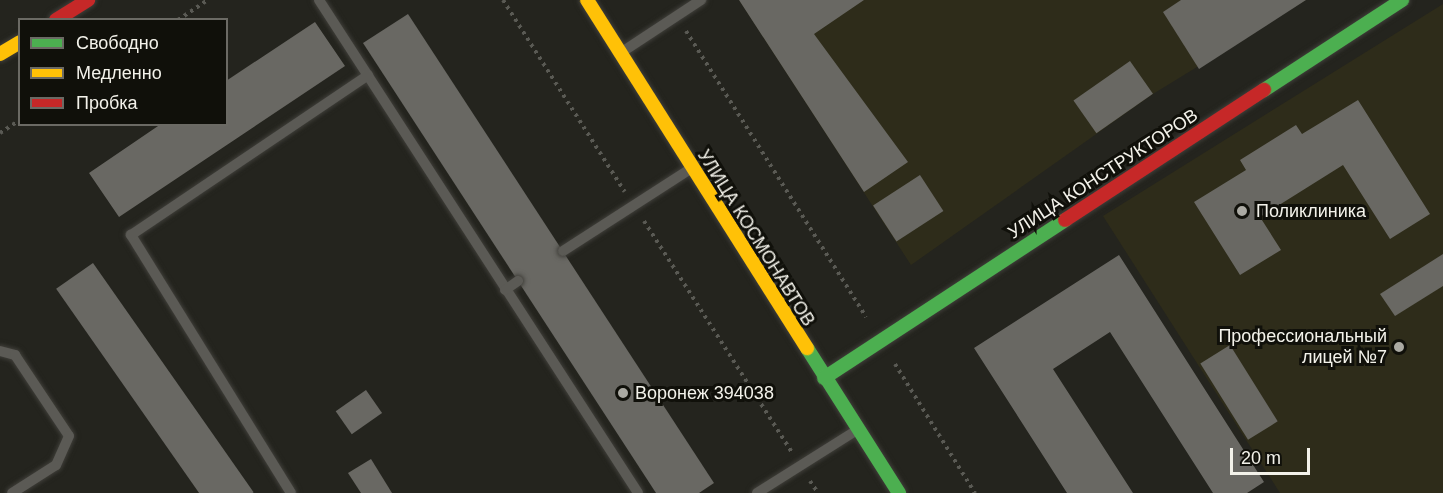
<!DOCTYPE html>
<meta charset="utf-8">
<style>
body{margin:0}
#map{position:relative;width:1443px;height:493px;overflow:hidden;background:#24241e;font-family:Helvetica,sans-serif}
div>[style]{position:absolute}
[style*='--x']{left:calc(var(--x)*1px);top:calc(var(--y)*1px);width:calc(var(--w)*1px);rotate:calc(var(--a)*1deg)}
.built>*{inset:0;background:#2e2c1a}
.building>*{inset:0;background:#696863;transform-origin:0 0}
.path>*{height:4px;margin-top:-2px;transform-origin:0;background:repeating-linear-gradient(90deg,#5a5a54 0 3px,transparent 0 7.5px)}
.roads{filter:drop-shadow(0 0 2px #3f3e39) drop-shadow(0 0 2px #3f3e39)}
.lane>*{height:10px;margin:-5px;padding:0 5px;transform-origin:5px;border-radius:5px;background:#5b5a55}
.fast>*{height:14px;margin:-7px;padding:0 7px;transform-origin:7px;border-radius:7px;background:#4caf50}
.slow>*{height:14px;margin:-7px;padding:0 7px;transform-origin:7px;border-radius:7px;background:#ffc107}
.jam>*{height:14px;margin:-7px;padding:0 7px;transform-origin:7px;border-radius:7px;background:#c62828}
.dots>*{width:16px;height:16px;translate:-50% -50%;box-sizing:border-box;border:3px solid #10100a;border-radius:50%}
span{translate:-50% -50%;white-space:nowrap;text-align:center;line-height:1.15;-webkit-text-stroke:6px #10100a;paint-order:stroke}
.street-label{font-size:18px;color:#f3f2ea}
.poi-label{font-size:18px;color:#f3f2ea}
.left{translate:0 -50%;text-align:left}
.right{translate:-100% -50%;text-align:right}
.legend{position:absolute;left:18px;top:18px;width:210px;height:108px;box-sizing:border-box;background:#10100a;border:2px solid #6b6a64;margin:0;padding:8px 10px;list-style:none;font-size:18px;color:#f3f2ea}
.legend li{display:flex;align-items:center;gap:12px;height:30px}
.legend b{width:30px;border:2px solid #6b6a64}
.scale{position:absolute;left:1230px;top:448px;width:80px;height:27px;box-sizing:border-box;border:3px solid #f3f2ea;border-top:0;padding-left:8px;font-size:18px;line-height:21px;white-space:nowrap;color:#f3f2ea;-webkit-text-stroke:4px #10100a;paint-order:stroke}
</style>
<div id="map">
<div class="built">
<i style="clip-path:polygon(739px 0,1306px 0,1153px 94px,911px 265px)"></i>
<i style="clip-path:polygon(1443px 4px,1443px 493px,1280px 493px,1103px 216px)"></i>
</div>
<div class="building">
<i style="clip-path:polygon(739px 0,864px 0,814px 34px,908px 162px,864px 192px)"></i>
<i style="clip-path:polygon(1181px 0,1306px 0,1199px 69px,1163px 12px)"></i>
<i style="clip-path:polygon(408px 14px,714px 483px,699px 493px,656px 493px,363px 43px)"></i>
<i style="clip-path:polygon(315px 22px,345px 66px,119px 217px,89px 173px,161px 124px,226px 124px,226px 81px)"></i>
<i style="left:1130px;top:61px;width:40px;height:69px;rotate:55deg"></i>
<i style="clip-path:polygon(1358px 100px,1430px 214px,1390px 239px,1343px 165px,1260px 217px,1281px 250px,1240px 275px,1194px 202px,1246px 170px,1240px 160px,1296px 125px,1302px 134px)"></i>
<i style="left:920px;top:175px;width:43px;height:56px;rotate:57deg"></i>
<i style="clip-path:polygon(1443px 254px,1443px 286px,1395px 316px,1380px 294px)"></i>
<i style="clip-path:polygon(1119px 255px,1264px 482px,1247px 493px,1213px 493px,1110px 332px,1053px 369px,1133px 493px,1067px 493px,974px 348px)"></i>
<i style="left:93px;top:263px;width:280px;height:45px;rotate:55deg"></i>
<i style="left:1230px;top:345px;width:90px;height:35px;rotate:58deg"></i>
<i style="left:366px;top:390px;width:28px;height:37px;rotate:55deg"></i>
<i style="clip-path:polygon(371px 459px,392px 493px,361px 493px,348px 473px)"></i>
</div>
<div class="path">
<i style="--x:503;--y:0;--w:227;--a:57.6"></i>
<i style="--x:178;--y:20;--w:36;--a:-34"></i>
<i style="--x:686;--y:31;--w:338;--a:57.8"></i>
<i style="--x:0;--y:133;--w:24;--a:-33"></i>
<i style="--x:644;--y:221;--w:274;--a:57.4"></i>
<i style="--x:895;--y:364;--w:152;--a:58.2"></i>
<i style="--x:810;--y:481;--w:14;--a:56"></i>
</div>
<div class="roads">
<div class="lane">
<i style="--x:319;--y:0;--w:587;--a:57.09"></i>
<i style="--x:622;--y:52;--w:95;--a:-33.4"></i>
<i style="--x:563;--y:251;--w:151;--a:-32.8"></i>
<i style="--x:505;--y:290;--w:16;--a:-35"></i>
<i style="--x:0;--y:351;--w:16;--a:15"></i>
<i style="--x:15;--y:355;--w:97;--a:56.3"></i>
<i style="--x:69;--y:436;--w:32;--a:114"></i>
<i style="--x:56;--y:465;--w:52;--a:147.5"></i>
<i style="--x:291;--y:493;--w:304;--a:-121.8"></i>
<i style="--x:131;--y:235;--w:286;--a:-34"></i>
<i style="--x:757;--y:493;--w:118;--a:-32.2"></i>
</div>
<div class="fast">
<i style="--x:1264;--y:90;--w:165;--a:-33.1"></i>
<i style="--x:807;--y:348;--w:172;--a:57.6"></i>
<i style="--x:824;--y:378;--w:288;--a:-33.2"></i>
</div>
<div class="slow">
<i style="--x:587;--y:0;--w:412;--a:57.7"></i>
<i style="--x:0;--y:54;--w:23;--a:-31"></i>
</div>
<div class="jam">
<i style="--x:56;--y:20;--w:38;--a:-32"></i>
<i style="--x:1065;--y:220;--w:238;--a:-33.2"></i>
</div>
</div>
<div class="dots">
<i style="left:1242px;top:211px;background:#abaaa3"></i>
<i style="left:1399px;top:347px;background:#abaaa3"></i>
<i style="left:623px;top:393px;background:#abaaa3"></i>
</div>
<div class="street-label">
<span style="left:1103px;top:174px;rotate:-33deg">УЛИЦА КОНСТРУКТОРОВ</span>
<span style="left:756px;top:238px;rotate:58deg">УЛИЦА КОСМОНАВТОВ</span>
</div>
<div class="poi-label">
<span class="left" style="left:1256px;top:211px">Поликлиника</span>
<span class="right" style="left:1387px;top:347px">Профессиональный<br>лицей №7</span>
<span class="left" style="left:635px;top:393px">Воронеж 394038</span>
</div>
<ul class="legend">
<li><b style="height:8px;background:#4caf50"></b>Свободно</li>
<li><b style="height:8px;background:#ffc107"></b>Медленно</li>
<li><b style="height:8px;background:#c62828"></b>Пробка</li>
</ul>
<div class="scale">20 m</div>
</div>
